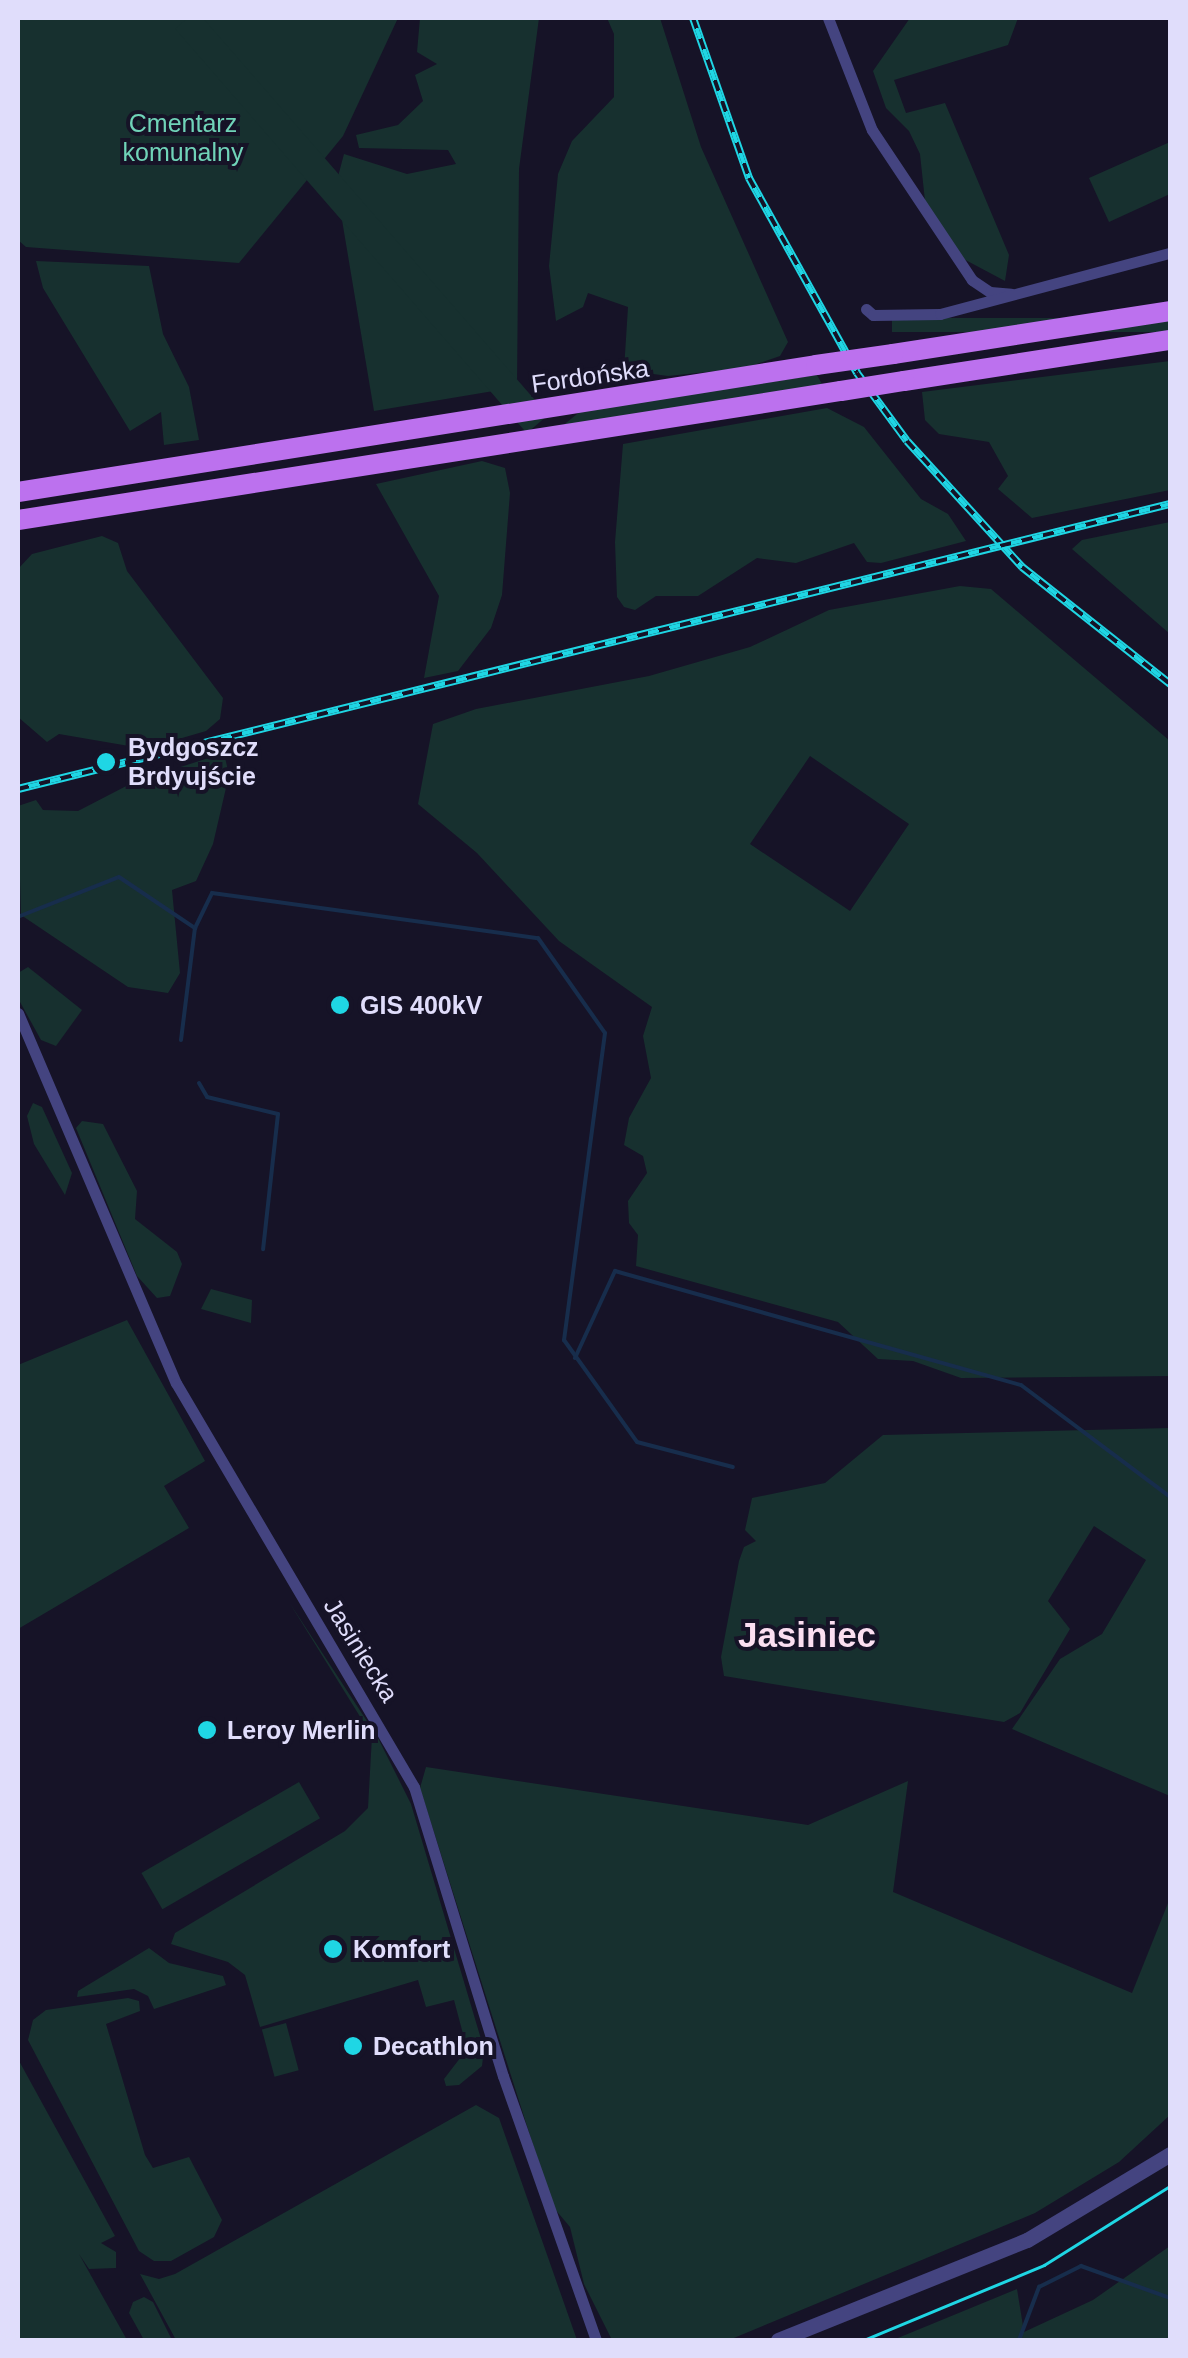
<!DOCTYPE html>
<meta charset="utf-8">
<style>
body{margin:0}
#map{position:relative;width:1188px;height:2358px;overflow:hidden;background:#161327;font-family:Helvetica,sans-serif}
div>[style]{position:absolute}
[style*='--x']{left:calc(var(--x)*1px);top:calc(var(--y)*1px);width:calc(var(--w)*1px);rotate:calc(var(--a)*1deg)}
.green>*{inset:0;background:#17302f;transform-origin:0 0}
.stream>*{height:4px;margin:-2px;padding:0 2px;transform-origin:2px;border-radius:2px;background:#172d4c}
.minor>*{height:11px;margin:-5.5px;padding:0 5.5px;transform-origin:5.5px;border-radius:5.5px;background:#444480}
.tertiary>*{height:15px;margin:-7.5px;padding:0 7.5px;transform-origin:7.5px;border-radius:7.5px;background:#444480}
.primary>*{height:20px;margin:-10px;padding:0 10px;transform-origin:10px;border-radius:10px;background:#bc71ee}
.tram>*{height:2.5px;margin:-1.25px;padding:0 1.25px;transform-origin:1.25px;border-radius:1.25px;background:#1fd6e4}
.rail>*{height:8px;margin-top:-4px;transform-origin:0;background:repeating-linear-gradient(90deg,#161327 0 11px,#1fd6e4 0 22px);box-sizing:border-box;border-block:2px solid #1fd6e4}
.primary-bridge>*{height:20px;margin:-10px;padding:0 10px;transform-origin:10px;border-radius:10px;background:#bc71ee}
.dots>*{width:28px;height:28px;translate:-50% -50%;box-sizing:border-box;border:5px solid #161327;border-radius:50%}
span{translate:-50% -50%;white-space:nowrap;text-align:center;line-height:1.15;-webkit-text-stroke:8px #161327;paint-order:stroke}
.park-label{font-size:25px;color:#70d3b8}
.street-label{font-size:25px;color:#e0ddfb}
.poi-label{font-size:25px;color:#e0ddfb;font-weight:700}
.left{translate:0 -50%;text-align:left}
.district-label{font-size:35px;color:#fbdff1;font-weight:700}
.frame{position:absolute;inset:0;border:20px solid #e0ddfb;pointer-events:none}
</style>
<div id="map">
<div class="green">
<i style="clip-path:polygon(18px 18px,398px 18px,343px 136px,239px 263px,26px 247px,18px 240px)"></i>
<i style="clip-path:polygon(420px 18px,539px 18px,519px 169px,517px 387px,374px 411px,336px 184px,344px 154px,407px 174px,456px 164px,448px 150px,359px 148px,356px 135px,398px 125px,423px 101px,415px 75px,437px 64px,417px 52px)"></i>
<i style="clip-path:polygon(607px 18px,660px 18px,701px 147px,788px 342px,780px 356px,745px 368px,668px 376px,624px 370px,628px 307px,588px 293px,583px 307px,556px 321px,549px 266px,558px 174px,572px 141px,614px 97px,614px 34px)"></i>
<i style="clip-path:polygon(910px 18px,1018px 18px,1008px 45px,894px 80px,906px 113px,945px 103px,1009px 255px,1005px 281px,958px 256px,925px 201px,920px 154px,909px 131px,886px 108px,873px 71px)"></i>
<i style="clip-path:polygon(1170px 142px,1170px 194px,1109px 222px,1089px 178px)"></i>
<i style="clip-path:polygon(36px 261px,149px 266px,163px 334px,189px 387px,199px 440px,164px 445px,161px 412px,130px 431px,43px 288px)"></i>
<i style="left:1170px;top:318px;width:14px;height:278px;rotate:90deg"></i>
<i style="clip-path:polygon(1170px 361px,1170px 490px,1032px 518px,998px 489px,1008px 476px,989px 442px,939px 434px,925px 420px,922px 392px)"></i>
<i style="clip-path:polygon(817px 375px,823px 386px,561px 427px,582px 410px)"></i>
<i style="clip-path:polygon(827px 408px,864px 427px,921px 499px,948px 514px,966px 541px,881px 563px,867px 562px,854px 543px,796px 563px,757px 558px,698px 596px,656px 596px,635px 610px,624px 607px,617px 597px,615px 542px,623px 444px)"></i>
<i style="left:548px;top:415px;width:28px;height:536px;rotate:139deg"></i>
<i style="clip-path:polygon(482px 461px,505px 468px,510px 493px,502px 595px,491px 628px,458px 671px,424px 678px,439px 596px,376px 484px)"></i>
<i style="clip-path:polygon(1170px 522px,1170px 634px,1072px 549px,1082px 540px)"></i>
<i style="clip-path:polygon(102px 536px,118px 543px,127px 571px,223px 698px,220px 719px,206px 731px,165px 743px,129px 746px,59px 734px,47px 742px,18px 717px,18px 569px,32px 554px)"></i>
<i style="clip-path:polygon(evenodd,960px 586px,991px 589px,1170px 741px,1170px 1376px,961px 1378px,913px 1361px,878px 1359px,838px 1322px,636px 1266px,638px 1235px,629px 1223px,628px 1201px,647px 1173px,643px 1156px,624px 1145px,629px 1118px,651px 1078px,643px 1036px,652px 1007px,559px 941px,477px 853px,418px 804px,433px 724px,476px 709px,649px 676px,750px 647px,829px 610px,960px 586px,810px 756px,909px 824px,850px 911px,750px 844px,810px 756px)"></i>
<i style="clip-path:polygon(224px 753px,229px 775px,213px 844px,196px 881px,172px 890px,180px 973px,168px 993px,128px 987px,21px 915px,18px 806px,36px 800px,43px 810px,78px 811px,134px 782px)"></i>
<i style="clip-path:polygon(28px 967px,82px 1010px,56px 1046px,41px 1040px,20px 1002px,18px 973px)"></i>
<i style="clip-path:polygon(33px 1103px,42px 1107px,72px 1173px,65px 1195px,34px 1144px,27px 1116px)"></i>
<i style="clip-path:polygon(82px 1121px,103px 1124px,137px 1191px,135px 1219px,177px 1252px,182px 1264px,170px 1296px,157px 1298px,137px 1276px,76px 1128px)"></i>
<i style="clip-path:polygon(211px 1289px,252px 1300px,251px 1323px,201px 1309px)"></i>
<i style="clip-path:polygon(127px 1320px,205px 1461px,164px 1486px,189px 1528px,18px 1629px,18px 1365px)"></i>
<i style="clip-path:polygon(1170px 1428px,1170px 1796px,1012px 1729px,1060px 1659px,1102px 1634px,1146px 1560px,1094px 1526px,1048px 1601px,1070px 1629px,1020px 1713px,1004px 1722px,724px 1676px,721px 1657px,739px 1561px,744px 1547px,756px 1541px,745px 1530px,752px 1498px,825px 1483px,883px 1435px)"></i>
<i style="clip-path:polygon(289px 1602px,378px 1738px,411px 1804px,484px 2049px,482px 2066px,459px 2085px,446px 2086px,444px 2079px,467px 2049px,454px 2000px,426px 2007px,418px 1980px,260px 2027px,245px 1975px,228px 1962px,171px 1944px,175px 1933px,345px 1831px,368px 1808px,372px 1736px)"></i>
<i style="clip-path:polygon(426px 1767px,808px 1825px,908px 1781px,893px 1892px,1132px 1993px,1170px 1898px,1170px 2115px,1119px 2162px,1035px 2213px,729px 2340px,612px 2340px,584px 2284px,570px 2227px,554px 2208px,527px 2126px,420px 1788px)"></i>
<i style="left:299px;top:1782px;width:42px;height:182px;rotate:60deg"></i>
<i style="clip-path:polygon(149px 1948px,169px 1963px,223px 1976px,226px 1985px,154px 2009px,148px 1996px,134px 1989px,77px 1997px,78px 1991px)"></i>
<i style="clip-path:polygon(128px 1998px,139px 2001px,140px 2011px,106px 2024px,145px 2155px,153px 2168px,189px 2157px,222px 2220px,214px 2237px,171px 2261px,154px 2261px,139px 2251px,28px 2040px,33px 2020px,46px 2010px)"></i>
<i style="left:286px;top:2023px;width:49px;height:25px;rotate:75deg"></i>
<i style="clip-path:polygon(18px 2059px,115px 2236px,101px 2243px,116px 2252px,116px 2268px,89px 2269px,79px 2254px,127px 2340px,18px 2340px)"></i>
<i style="clip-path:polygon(476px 2105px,499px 2118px,577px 2340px,176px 2340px,140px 2274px,159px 2279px,175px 2274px)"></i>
<i style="clip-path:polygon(1170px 2246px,1170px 2340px,893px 2340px,1017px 2289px,1024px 2332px,1093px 2300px)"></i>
<i style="clip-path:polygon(144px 2297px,153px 2302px,172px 2340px,144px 2340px,129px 2313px,133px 2302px)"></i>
</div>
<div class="stream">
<i style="--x:20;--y:916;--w:106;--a:-21.5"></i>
<i style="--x:119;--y:877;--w:92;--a:33.9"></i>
<i style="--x:195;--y:928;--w:39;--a:-64"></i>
<i style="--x:212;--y:893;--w:329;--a:7.9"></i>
<i style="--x:538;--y:938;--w:116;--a:54.8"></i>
<i style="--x:605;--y:1033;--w:310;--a:97.6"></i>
<i style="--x:564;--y:1340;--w:125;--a:54.4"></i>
<i style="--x:637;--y:1442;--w:99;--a:14.6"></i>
<i style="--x:181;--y:1040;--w:113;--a:-82.9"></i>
<i style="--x:199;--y:1083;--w:16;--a:60"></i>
<i style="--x:207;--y:1097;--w:73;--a:13.5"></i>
<i style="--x:278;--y:1114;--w:136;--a:96.3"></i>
<i style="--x:575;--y:1358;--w:96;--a:-65.3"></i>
<i style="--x:615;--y:1271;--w:422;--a:15.7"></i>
<i style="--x:1021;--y:1385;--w:186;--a:36.9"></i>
<i style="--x:1019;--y:2340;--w:57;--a:-69.3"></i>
<i style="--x:1039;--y:2287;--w:47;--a:-26.6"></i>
<i style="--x:1081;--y:2266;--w:95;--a:19.8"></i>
</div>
<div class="minor">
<i style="--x:828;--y:18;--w:120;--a:68.6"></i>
<i style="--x:872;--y:130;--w:180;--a:56.3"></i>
<i style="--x:972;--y:280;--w:22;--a:34"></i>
<i style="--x:990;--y:292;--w:21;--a:5"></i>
<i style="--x:866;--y:309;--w:9;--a:41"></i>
<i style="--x:873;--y:315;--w:67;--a:-0.9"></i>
<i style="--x:940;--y:314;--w:238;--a:-14.9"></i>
<i style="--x:18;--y:1013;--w:402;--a:66.9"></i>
<i style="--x:176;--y:1383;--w:469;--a:59.5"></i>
<i style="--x:414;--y:1787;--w:302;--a:72.9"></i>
<i style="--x:503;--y:2076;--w:280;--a:70.6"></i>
</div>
<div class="tertiary">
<i style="--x:778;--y:2340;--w:268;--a:-21.9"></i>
<i style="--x:1027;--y:2240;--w:167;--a:-31"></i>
</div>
<div class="primary">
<i style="--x:893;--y:354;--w:280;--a:-8.8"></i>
<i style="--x:904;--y:381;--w:269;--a:-8.8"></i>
<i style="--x:18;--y:492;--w:808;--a:-9.04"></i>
<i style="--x:18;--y:520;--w:833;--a:-8.91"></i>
</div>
<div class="tram">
<i style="--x:864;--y:2340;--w:195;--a:-22.6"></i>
<i style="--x:1044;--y:2265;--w:149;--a:-32.1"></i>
</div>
<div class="rail">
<i style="--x:693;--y:18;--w:170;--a:70.7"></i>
<i style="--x:749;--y:178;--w:223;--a:61"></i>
<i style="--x:857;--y:373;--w:84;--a:53.7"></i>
<i style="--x:907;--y:441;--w:171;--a:47.6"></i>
<i style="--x:1022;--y:567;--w:189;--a:38.3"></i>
<i style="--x:18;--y:789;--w:1187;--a:-13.9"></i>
</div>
<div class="primary-bridge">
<i style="--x:816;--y:365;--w:78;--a:-8.1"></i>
<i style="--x:841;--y:391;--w:64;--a:-9"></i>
</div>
<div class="dots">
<i style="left:106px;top:762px;background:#1fd6e4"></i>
<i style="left:340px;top:1005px;background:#1fd6e4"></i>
<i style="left:207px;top:1730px;background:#1fd6e4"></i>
<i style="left:333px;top:1949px;background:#1fd6e4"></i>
<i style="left:353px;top:2046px;background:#1fd6e4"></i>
</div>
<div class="park-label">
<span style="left:183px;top:138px">Cmentarz<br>komunalny</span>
</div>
<div class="street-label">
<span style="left:590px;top:376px;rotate:-8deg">Fordońska</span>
<span style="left:361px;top:1650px;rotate:58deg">Jasiniecka</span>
</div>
<div class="poi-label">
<span class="left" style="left:128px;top:762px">Bydgoszcz<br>Brdyujście</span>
<span class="left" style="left:360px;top:1005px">GIS 400kV</span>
<span class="left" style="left:227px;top:1730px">Leroy Merlin</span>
<span class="left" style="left:353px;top:1949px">Komfort</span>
<span class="left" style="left:373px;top:2046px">Decathlon</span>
</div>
<div class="district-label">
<span style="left:807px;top:1635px">Jasiniec</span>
</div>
<div class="frame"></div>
</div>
